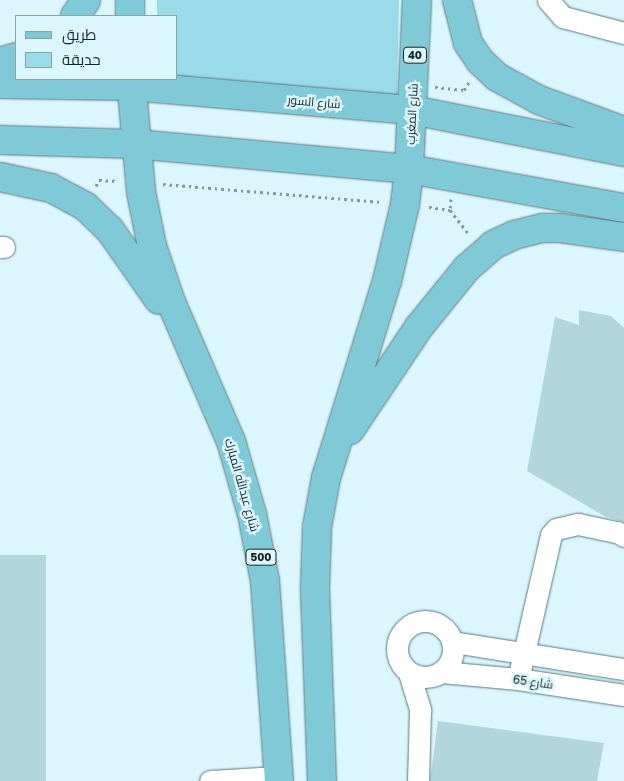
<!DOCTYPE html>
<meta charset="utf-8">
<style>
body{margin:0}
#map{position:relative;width:624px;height:781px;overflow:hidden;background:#dbf6fc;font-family:"Golos Text",Cairo,sans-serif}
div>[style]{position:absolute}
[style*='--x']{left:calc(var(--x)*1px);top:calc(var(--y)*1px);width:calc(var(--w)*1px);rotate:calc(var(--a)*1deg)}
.green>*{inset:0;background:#9adbea}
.building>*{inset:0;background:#b3d5dc;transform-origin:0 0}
.path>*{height:3px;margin-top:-1.5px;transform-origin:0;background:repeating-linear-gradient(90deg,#83979c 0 2.5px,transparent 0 6.5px)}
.roads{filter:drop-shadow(0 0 1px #5a7a81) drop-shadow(0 0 1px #5a7a81)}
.minor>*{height:21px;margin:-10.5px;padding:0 10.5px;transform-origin:10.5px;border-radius:10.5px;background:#fff}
.minor>.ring{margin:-10.5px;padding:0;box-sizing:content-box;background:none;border:21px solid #fff;border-radius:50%}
.major>*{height:28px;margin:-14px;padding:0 14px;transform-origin:14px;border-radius:14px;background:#80cad7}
span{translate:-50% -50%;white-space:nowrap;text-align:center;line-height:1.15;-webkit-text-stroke:5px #dbf6fc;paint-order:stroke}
.shield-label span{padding:1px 4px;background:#dbf6fc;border:1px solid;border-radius:4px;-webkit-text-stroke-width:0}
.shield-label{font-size:11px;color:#182528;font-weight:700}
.street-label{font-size:12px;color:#182528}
.legend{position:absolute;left:15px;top:15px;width:162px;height:65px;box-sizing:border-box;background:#dbf6fc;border:1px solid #8da2a7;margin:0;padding:6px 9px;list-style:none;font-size:15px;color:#182528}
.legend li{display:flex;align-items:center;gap:10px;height:25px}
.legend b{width:25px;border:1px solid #8da2a7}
</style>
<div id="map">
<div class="green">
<i style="clip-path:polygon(157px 0,399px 0,397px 97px,176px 79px,176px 16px,157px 16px)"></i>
</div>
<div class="building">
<i style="clip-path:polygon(579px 310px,611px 316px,624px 328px,624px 522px,606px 517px,527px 471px,555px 317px,579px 325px)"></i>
<i style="left:0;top:555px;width:46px;height:226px"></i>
<i style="clip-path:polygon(438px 721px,604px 743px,597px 781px,430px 781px)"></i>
</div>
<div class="path">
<i style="--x:435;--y:87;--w:29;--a:6"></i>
<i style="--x:464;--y:90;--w:9;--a:-58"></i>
<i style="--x:163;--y:184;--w:219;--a:4.7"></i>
<i style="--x:96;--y:186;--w:7;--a:-63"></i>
<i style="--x:99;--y:180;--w:18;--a:3"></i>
<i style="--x:451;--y:199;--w:11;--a:95"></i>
<i style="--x:450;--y:210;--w:31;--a:52"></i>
<i style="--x:429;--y:207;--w:21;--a:8"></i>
</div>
<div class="roads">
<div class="minor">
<i style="--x:548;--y:0;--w:23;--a:49"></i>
<i style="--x:563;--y:17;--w:63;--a:14.7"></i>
<i style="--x:0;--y:247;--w:4;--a:0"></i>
<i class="ring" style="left:397px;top:621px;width:35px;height:35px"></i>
<i style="--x:453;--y:642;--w:173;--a:9"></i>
<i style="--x:442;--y:672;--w:76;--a:5.3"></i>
<i style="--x:518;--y:679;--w:107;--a:8.6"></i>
<i style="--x:409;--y:673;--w:39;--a:73"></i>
<i style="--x:420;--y:710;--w:71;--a:91.6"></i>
<i style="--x:518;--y:679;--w:148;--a:-77.1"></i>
<i style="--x:551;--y:535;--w:8;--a:-50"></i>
<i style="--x:556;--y:529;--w:23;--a:-13"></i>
<i style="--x:578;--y:524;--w:40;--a:12"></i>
<i style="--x:617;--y:532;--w:8;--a:30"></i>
<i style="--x:210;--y:781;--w:68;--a:-3.4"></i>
</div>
<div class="major">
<i style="--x:130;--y:0;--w:16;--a:90"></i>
<i style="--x:457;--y:0;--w:44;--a:75.7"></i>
<i style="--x:468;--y:43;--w:22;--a:56"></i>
<i style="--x:480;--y:61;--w:23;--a:43"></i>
<i style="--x:497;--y:77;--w:48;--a:28.7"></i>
<i style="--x:539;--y:100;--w:90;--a:20"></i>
<i style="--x:75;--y:16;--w:19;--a:-55"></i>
<i style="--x:0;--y:62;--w:17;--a:-17"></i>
<i style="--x:131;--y:79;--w:113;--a:84.9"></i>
<i style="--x:141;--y:192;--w:55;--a:78.5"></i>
<i style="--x:152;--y:246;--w:59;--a:71.3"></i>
<i style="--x:171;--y:302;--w:151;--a:66.7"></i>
<i style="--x:231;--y:441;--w:76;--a:74"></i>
<i style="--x:252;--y:514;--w:68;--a:79"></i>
<i style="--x:265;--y:581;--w:200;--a:86"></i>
<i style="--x:0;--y:84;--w:131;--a:0.9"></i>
<i style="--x:131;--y:86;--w:282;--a:4.9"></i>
<i style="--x:412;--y:110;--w:216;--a:11.2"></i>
<i style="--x:0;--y:140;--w:135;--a:1.7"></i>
<i style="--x:135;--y:144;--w:275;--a:5.2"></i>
<i style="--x:409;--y:169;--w:219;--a:10.3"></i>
<i style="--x:0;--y:177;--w:52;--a:12.2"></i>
<i style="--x:51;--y:188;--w:40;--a:28"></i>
<i style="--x:86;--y:207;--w:33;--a:44"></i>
<i style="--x:110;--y:230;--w:85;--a:55"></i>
<i style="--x:350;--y:430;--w:124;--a:-56.2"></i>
<i style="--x:419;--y:327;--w:76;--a:-50.9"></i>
<i style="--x:467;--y:268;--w:35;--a:-41"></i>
<i style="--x:493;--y:245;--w:23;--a:-25"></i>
<i style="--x:514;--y:235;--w:30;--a:-14"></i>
<i style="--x:543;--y:228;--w:17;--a:0"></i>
<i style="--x:560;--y:228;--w:65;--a:8"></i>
<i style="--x:322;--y:781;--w:193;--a:-92.1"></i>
<i style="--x:315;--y:588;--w:61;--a:-88.1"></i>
<i style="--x:317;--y:527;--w:50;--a:-79.6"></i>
<i style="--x:326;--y:478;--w:206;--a:-72.8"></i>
<i style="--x:387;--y:281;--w:79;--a:-76.8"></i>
<i style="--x:405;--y:204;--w:35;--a:-83"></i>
<i style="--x:409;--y:169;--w:169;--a:-87.3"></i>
</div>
</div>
<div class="shield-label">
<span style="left:415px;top:55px">40</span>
<span style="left:261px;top:557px">500</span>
</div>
<div class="street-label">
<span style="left:314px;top:102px;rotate:5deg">شارع السور</span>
<span style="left:412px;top:114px;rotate:-87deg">شارع المغرب</span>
<span style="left:242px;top:485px;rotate:74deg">شارع عبدالله المبارك</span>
<span style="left:533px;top:682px;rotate:8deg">شارع 65</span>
</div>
<ul class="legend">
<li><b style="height:6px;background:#80cad7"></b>طريق</li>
<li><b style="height:14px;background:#9adbea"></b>حديقة</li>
</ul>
</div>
